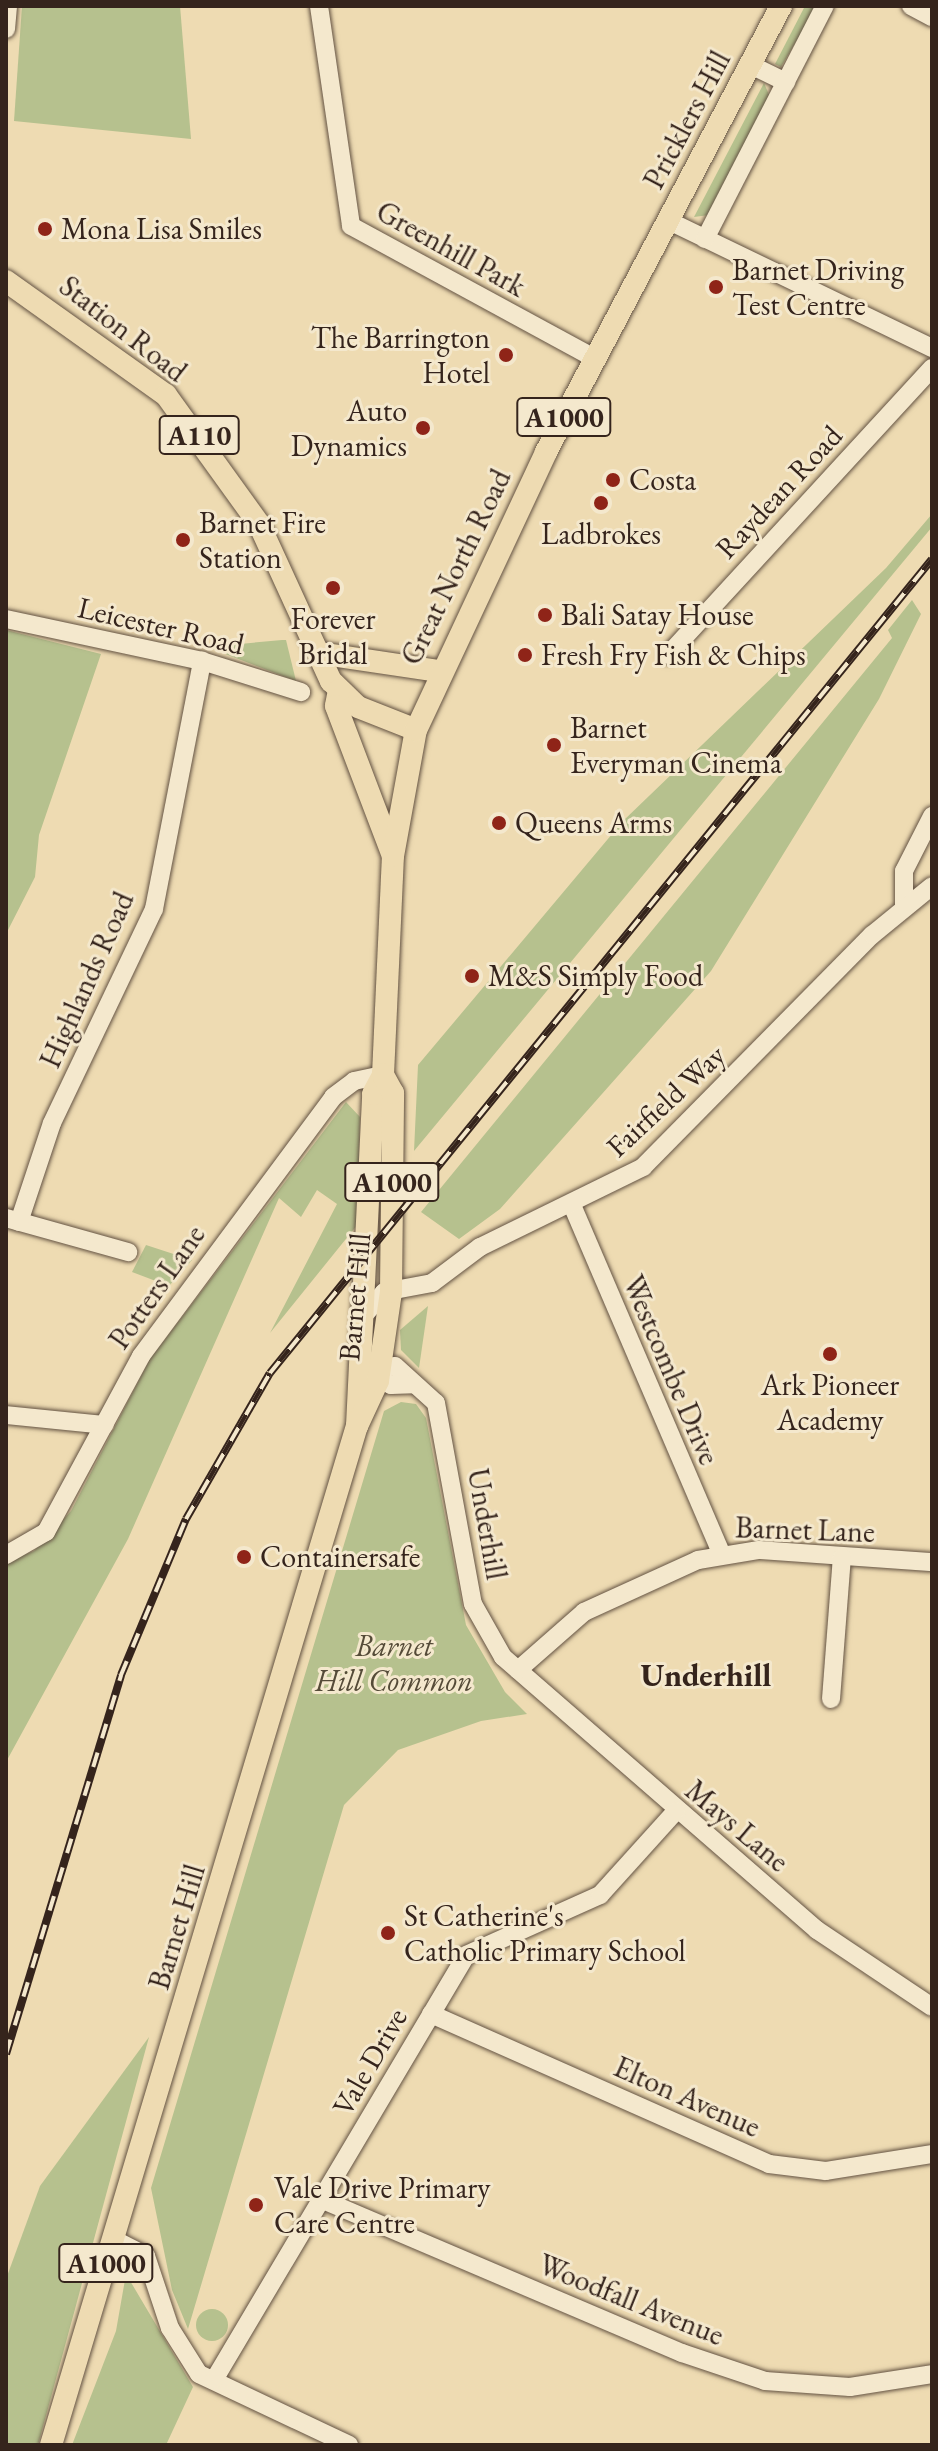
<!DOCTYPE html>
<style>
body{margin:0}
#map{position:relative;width:938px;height:2451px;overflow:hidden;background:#eedbb2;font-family:"EB Garamond",serif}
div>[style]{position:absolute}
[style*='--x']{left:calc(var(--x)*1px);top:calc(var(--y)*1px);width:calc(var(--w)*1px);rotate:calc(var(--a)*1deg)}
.green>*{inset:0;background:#b6c18e}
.round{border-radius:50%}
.roads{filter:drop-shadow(0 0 2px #635242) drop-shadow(0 0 2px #635242)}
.minor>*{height:18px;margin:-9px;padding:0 9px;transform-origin:9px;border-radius:9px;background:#f4e8cd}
.major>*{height:22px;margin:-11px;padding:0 11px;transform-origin:11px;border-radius:11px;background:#eedbb2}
.rail>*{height:8px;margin-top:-4px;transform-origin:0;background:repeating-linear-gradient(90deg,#f4e8cd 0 15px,#35241c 0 30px);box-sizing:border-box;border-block:2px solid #35241c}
.dots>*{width:22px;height:22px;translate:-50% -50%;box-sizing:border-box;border:4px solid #f4e8cd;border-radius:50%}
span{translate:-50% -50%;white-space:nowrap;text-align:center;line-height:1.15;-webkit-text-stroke:6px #f4e8cd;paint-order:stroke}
.shield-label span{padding:2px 6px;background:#f4e8cd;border:2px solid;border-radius:6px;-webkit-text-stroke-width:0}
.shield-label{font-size:28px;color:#35241c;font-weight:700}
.street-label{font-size:30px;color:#35241c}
.poi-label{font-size:30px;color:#35241c}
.left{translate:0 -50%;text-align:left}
.right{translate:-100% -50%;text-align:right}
.park-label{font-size:30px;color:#554b38;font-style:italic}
.neighbourhood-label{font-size:32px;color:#35241c;font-weight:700}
.frame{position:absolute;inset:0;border:8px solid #35241c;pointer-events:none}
</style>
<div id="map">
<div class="green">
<i style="clip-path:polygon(22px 6px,180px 6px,191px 139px,14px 121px)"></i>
<i style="clip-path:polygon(805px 6px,817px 6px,781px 67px,775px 64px)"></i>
<i style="clip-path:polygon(764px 83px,770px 97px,709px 215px,694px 217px)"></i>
<i style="clip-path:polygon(932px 514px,932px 527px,414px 1151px,418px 1065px,623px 821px,886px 568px)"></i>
<i style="clip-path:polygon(912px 600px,921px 614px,879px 699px,711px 971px,500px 1209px,459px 1239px,421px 1212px,892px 638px,888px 630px)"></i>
<i style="clip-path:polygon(6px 630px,101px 654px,39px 835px,35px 877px,6px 934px)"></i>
<i style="clip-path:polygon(286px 640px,296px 681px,207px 647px,282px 640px)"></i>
<i style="clip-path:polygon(346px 1102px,360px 1117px,358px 1224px,270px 1333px,337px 1204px,317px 1190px,301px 1217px,279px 1198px,128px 1539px,6px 1762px,6px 1562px,34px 1551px,71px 1511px,150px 1359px)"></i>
<i style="clip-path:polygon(146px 1245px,192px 1260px,169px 1286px,132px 1272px)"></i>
<i style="clip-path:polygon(428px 1306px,419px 1368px,401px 1350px,400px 1330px)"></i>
<i style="clip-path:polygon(401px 1402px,416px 1404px,426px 1418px,466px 1625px,505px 1692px,527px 1714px,481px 1721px,398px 1750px,344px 1805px,188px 2329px,172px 2290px,151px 2188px,384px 1411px)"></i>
<i style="clip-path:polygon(149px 2037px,38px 2445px,6px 2445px,6px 2279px,40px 2186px)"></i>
<i style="clip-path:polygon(126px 2274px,193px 2387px,166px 2445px,72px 2445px,116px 2331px)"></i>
<i class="round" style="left:196px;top:2309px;width:32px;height:32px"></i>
</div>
<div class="roads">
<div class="minor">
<i style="--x:319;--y:6;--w:222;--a:81.7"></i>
<i style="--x:351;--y:226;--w:277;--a:28.5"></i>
<i style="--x:911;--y:6;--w:24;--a:28"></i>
<i style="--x:6;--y:29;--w:23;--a:-85"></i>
<i style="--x:751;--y:65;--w:39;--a:26"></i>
<i style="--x:667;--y:220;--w:294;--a:25.8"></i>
<i style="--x:705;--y:239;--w:262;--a:-62.8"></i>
<i style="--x:6;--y:619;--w:200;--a:12.1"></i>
<i style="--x:202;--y:661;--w:104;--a:17.4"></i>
<i style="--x:668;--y:655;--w:390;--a:-47.4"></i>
<i style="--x:904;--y:908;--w:37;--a:-90"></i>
<i style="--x:904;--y:871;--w:62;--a:-63"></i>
<i style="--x:572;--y:1205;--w:381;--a:66.8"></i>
<i style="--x:6;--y:1218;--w:127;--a:15.6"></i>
<i style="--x:19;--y:1222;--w:104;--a:-71.6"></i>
<i style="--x:52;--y:1123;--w:237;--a:-64.5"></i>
<i style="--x:154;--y:909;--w:253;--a:-79"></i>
<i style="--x:365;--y:1314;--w:29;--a:-49"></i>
<i style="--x:384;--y:1292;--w:49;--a:-10.6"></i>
<i style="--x:432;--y:1283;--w:60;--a:-36.9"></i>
<i style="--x:480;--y:1247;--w:182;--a:-26.1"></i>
<i style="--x:643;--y:1167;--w:326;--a:-45.4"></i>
<i style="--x:872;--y:935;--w:77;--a:-39.2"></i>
<i style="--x:368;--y:1370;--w:27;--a:-8"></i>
<i style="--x:395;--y:1366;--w:55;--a:42.1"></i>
<i style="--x:436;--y:1403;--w:204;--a:79.6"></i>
<i style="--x:473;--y:1604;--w:61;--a:60.5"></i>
<i style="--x:503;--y:1657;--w:416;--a:41"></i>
<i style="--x:817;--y:1930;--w:138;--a:33.8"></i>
<i style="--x:370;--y:1373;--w:24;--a:30"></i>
<i style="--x:391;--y:1385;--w:23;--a:-2"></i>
<i style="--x:6;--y:1415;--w:99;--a:5.8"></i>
<i style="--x:6;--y:1555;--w:46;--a:-29.9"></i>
<i style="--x:46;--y:1532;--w:200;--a:-61.6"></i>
<i style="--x:141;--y:1356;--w:322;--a:-53.4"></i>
<i style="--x:333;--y:1097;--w:26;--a:-37"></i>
<i style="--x:354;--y:1081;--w:30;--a:-12"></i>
<i style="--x:518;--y:1670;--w:88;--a:-41.3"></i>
<i style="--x:584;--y:1612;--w:125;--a:-24.5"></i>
<i style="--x:698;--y:1560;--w:62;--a:-9.3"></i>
<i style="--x:759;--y:1550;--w:173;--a:4"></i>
<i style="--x:831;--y:1699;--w:142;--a:-85.6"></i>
<i style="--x:431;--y:2014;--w:370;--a:23.9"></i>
<i style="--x:769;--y:2164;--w:57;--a:7"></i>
<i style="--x:826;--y:2171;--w:107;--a:-9.1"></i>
<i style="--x:323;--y:2200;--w:390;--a:23.1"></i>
<i style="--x:682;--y:2353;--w:88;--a:18.6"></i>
<i style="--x:765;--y:2381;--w:85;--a:4"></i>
<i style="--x:850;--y:2387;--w:83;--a:-9"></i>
<i style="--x:113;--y:2239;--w:37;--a:27"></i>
<i style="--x:146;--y:2256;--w:76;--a:71.6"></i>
<i style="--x:170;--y:2328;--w:54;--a:57.8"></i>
<i style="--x:199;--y:2374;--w:166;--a:25.3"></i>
<i style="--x:214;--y:2380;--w:494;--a:-59.3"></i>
<i style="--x:466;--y:1955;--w:147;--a:-24.1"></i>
<i style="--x:600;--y:1895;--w:113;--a:-47.9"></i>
</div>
<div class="major">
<i style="--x:6;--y:281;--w:196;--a:35.5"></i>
<i style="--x:166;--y:395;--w:159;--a:54.2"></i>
<i style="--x:259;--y:524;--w:173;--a:65.4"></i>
<i style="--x:331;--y:681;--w:37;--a:44"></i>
<i style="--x:358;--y:707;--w:62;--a:21.6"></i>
<i style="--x:318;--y:653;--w:121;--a:8.5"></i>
<i style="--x:339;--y:690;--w:16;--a:101"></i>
<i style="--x:336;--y:706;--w:160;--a:69.2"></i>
<i style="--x:357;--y:1426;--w:332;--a:-87.2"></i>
<i style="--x:373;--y:1094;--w:21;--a:-62"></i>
<i style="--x:383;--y:1075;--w:219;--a:-87.4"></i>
<i style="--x:393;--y:856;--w:128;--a:-79.7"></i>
<i style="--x:416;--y:730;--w:307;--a:-64.9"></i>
<i style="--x:546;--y:452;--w:504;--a:-62.21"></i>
<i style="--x:51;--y:2445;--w:1064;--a:-73.29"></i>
<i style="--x:357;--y:1426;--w:50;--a:-65"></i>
<i style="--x:378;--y:1381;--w:90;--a:-81.7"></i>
<i style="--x:391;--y:1292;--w:199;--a:-89.4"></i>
<i style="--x:393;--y:1093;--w:21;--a:-119"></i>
</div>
</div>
<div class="rail">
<i style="--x:6;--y:2054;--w:396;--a:-73.1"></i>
<i style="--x:121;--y:1675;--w:169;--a:-67.4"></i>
<i style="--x:186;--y:1519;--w:168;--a:-60.1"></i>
<i style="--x:270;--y:1373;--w:1049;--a:-50.88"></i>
</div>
<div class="dots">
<i style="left:45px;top:229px;background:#8f2418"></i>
<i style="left:716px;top:287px;background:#8f2418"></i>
<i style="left:506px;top:355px;background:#8f2418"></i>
<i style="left:423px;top:428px;background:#8f2418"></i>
<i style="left:613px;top:480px;background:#8f2418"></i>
<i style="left:601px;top:503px;background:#8f2418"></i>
<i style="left:183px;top:540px;background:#8f2418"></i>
<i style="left:333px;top:588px;background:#8f2418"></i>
<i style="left:545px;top:615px;background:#8f2418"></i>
<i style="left:525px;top:655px;background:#8f2418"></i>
<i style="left:554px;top:745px;background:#8f2418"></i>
<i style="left:499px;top:823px;background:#8f2418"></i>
<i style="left:472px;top:976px;background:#8f2418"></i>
<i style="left:830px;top:1354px;background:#8f2418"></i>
<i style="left:244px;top:1557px;background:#8f2418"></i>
<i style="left:388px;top:1933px;background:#8f2418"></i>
<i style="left:256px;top:2205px;background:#8f2418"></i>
</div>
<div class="shield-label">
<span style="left:564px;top:417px">A1000</span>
<span style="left:199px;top:435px">A110</span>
<span style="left:392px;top:1182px">A1000</span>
<span style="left:106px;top:2263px">A1000</span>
</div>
<div class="street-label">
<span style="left:687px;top:120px;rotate:-62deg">Pricklers Hill</span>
<span style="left:451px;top:249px;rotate:29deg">Greenhill Park</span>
<span style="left:123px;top:329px;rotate:38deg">Station Road</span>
<span style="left:779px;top:492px;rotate:-47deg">Raydean Road</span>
<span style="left:456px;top:567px;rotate:-64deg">Great North Road</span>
<span style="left:161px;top:626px;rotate:13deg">Leicester Road</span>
<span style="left:87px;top:980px;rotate:-66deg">Highlands Road</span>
<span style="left:666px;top:1101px;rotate:-43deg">Fairfield Way</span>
<span style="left:157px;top:1287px;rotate:-55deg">Potters Lane</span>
<span style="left:355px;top:1297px;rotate:-85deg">Barnet Hill</span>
<span style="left:671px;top:1370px;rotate:67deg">Westcombe Drive</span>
<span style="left:487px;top:1524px;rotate:80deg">Underhill</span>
<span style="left:805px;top:1530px;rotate:2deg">Barnet Lane</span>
<span style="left:737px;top:1826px;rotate:40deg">Mays Lane</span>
<span style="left:177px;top:1927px;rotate:-73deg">Barnet Hill</span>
<span style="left:370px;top:2062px;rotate:-60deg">Vale Drive</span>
<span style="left:687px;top:2097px;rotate:24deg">Elton Avenue</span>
<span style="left:631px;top:2300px;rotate:22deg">Woodfall Avenue</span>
</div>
<div class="poi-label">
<span class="left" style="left:61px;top:229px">Mona Lisa Smiles</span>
<span class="left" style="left:732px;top:287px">Barnet Driving<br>Test Centre</span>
<span class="right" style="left:490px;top:355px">The Barrington<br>Hotel</span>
<span class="right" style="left:407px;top:428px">Auto<br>Dynamics</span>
<span class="left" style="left:629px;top:480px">Costa</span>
<span class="left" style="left:199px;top:540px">Barnet Fire<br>Station</span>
<span style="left:601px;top:534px">Ladbrokes</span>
<span class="left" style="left:561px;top:615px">Bali Satay House</span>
<span style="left:333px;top:636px">Forever<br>Bridal</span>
<span class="left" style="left:541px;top:655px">Fresh Fry Fish &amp; Chips</span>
<span class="left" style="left:570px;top:745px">Barnet<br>Everyman Cinema</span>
<span class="left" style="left:515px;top:823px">Queens Arms</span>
<span class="left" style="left:488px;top:976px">M&amp;S Simply Food</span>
<span style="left:830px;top:1402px">Ark Pioneer<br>Academy</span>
<span class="left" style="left:260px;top:1557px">Containersafe</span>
<span class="left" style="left:404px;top:1933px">St Catherine's<br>Catholic Primary School</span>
<span class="left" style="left:274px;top:2205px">Vale Drive Primary<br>Care Centre</span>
</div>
<div class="park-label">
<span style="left:394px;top:1663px">Barnet<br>Hill Common</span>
</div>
<div class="neighbourhood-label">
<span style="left:706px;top:1675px">Underhill</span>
</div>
<div class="frame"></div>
</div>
